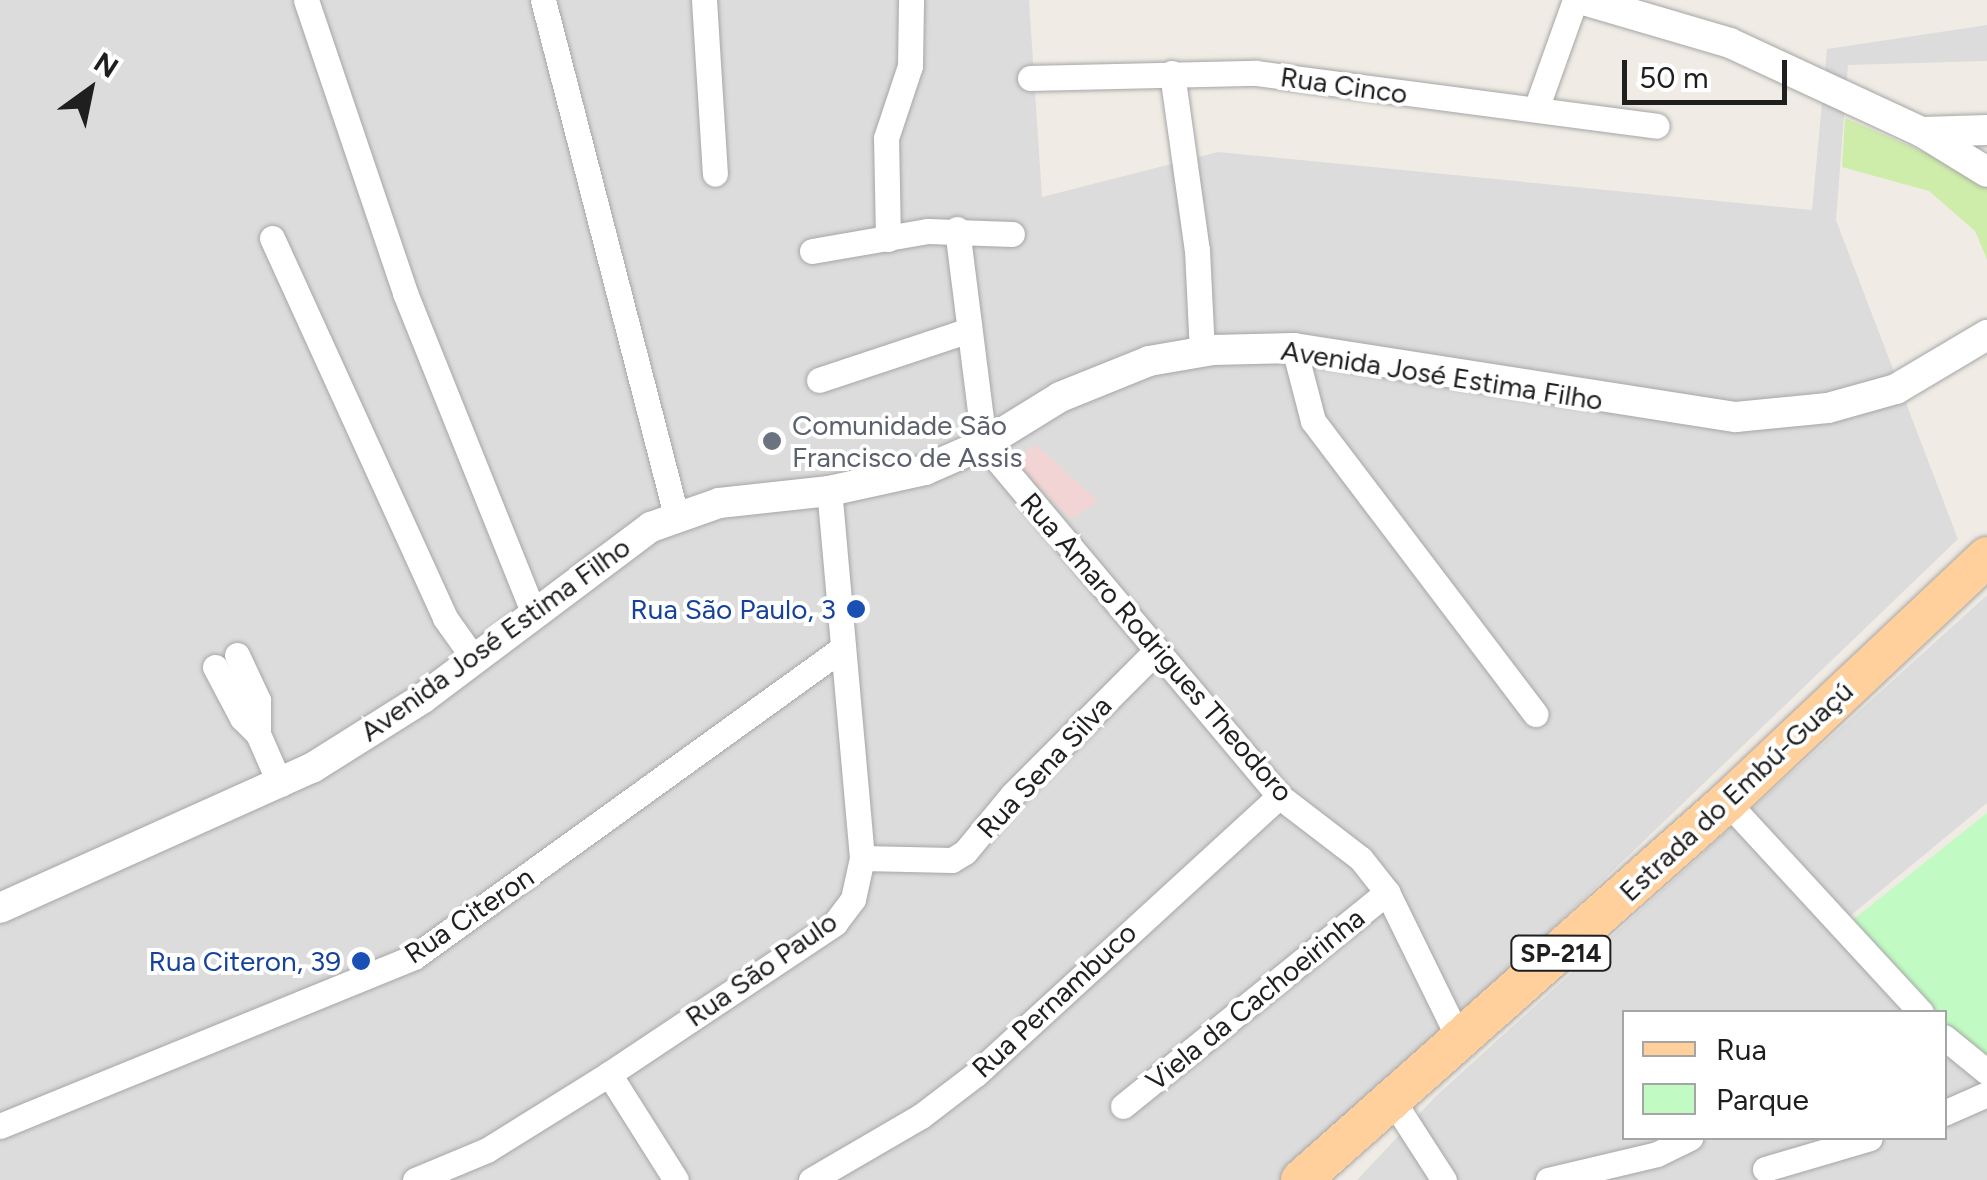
<!DOCTYPE html>
<meta charset="utf-8">
<style>
body{margin:0}
#map{position:relative;width:1987px;height:1180px;overflow:hidden;background:#f0ece5;font-family:Figtree,sans-serif}
div>[style]{position:absolute}
[style*='--x']{left:calc(var(--x)*1px);top:calc(var(--y)*1px);width:calc(var(--w)*1px);rotate:calc(var(--a)*1deg)}
.residential>*{inset:0;background:#dddcdc}
.commercial>*{inset:0;background:#f2d4d4}
.grass>*{inset:0;background:#ceecaa}
.park>*{inset:0;background:#c1fbc3}
.roads{filter:drop-shadow(0 0 2px #a6a6a6) drop-shadow(0 0 2px #a6a6a6)}
.minor>*{height:25px;margin:-12.5px;padding:0 12.5px;transform-origin:12.5px;border-radius:12.5px;background:#fff}
.tertiary>*{height:30px;margin:-15px;padding:0 15px;transform-origin:15px;border-radius:15px;background:#fff}
.primary>*{height:40px;margin:-20px;padding:0 20px;transform-origin:20px;border-radius:20px;background:#ffcf9c}
.dots>*{width:28px;height:28px;translate:-50% -50%;box-sizing:border-box;border:5px solid #fff;border-radius:50%}
span{translate:-50% -50%;white-space:nowrap;text-align:center;line-height:1.15;-webkit-text-stroke:8px #fff;paint-order:stroke}
.shield-label span{padding:2px 8px;background:#fff;border:2px solid;border-radius:8px;-webkit-text-stroke-width:0}
.shield-label{font-size:25px;color:#1f1f1f;font-weight:700}
.street-label{font-size:28px;color:#1f1f1f}
.worship-label{font-size:28px;color:#5b616d}
.left{translate:0 -50%;text-align:left}
.transit-label{font-size:28px;color:#164399}
.right{translate:-100% -50%;text-align:right}
.legend{position:absolute;left:1622px;top:1010px;width:325px;height:130px;box-sizing:border-box;background:#fff;border:2px solid #a5a5a5;margin:0;padding:12px 18px;list-style:none;font-size:30px;color:#1f1f1f}
.legend li{display:flex;align-items:center;gap:20px;height:50px}
.legend b{width:50px;border:2px solid #a5a5a5}
.north{position:absolute;left:40px;top:40px;width:100px;height:100px;-webkit-text-stroke:8px #fff;paint-order:stroke;rotate:33deg;font-size:28px;font-weight:700;line-height:40px;text-align:center;color:#1f1f1f}
.north::after{content:'';display:block;margin:auto;width:35px;height:45px;background:#1f1f1f;clip-path:polygon(50% 0,100% 100%,50% 72%,0 100%)}
.scale{position:absolute;left:1622px;top:60px;width:165px;height:45px;box-sizing:border-box;border:5px solid #1f1f1f;border-top:0;padding-left:12px;font-size:30px;line-height:35px;white-space:nowrap;color:#1f1f1f;-webkit-text-stroke:8px #fff;paint-order:stroke}
</style>
<div id="map">
<div class="residential">
<i style="clip-path:polygon(0 0,1029px 0,1042px 197px,1218px 152px,1812px 210px,1827px 49px,1987px 25px,1987px 61px,1848px 65px,1836px 220px,1958px 539px,1291px 1180px,0 1180px)"></i>
<i style="clip-path:polygon(1987px 595px,1987px 803px,1838px 926px,1921px 1012px,1624px 1012px,1624px 1138px,1944px 1138px,1945px 1037px,1987px 1067px,1987px 1180px,1357px 1180px,1436px 1096px)"></i>
</div>
<div class="commercial">
<i style="clip-path:polygon(1035px 444px,1098px 501px,1071px 519px,1014px 461px)"></i>
</div>
<div class="grass">
<i style="clip-path:polygon(1845px 118px,1987px 179px,1987px 259px,1975px 231px,1929px 191px,1842px 167px)"></i>
</div>
<div class="park">
<i style="clip-path:polygon(1987px 813px,1987px 1067px,1945px 1037px,1944px 1012px,1922px 1012px,1850px 922px)"></i>
</div>
<div class="roads">
<div class="minor">
<i style="--x:306;--y:0;--w:309;--a:71.3"></i>
<i style="--x:405;--y:293;--w:343;--a:68.1"></i>
<i style="--x:543;--y:0;--w:532;--a:75.52"></i>
<i style="--x:704;--y:0;--w:174;--a:86.4"></i>
<i style="--x:1172;--y:73;--w:179;--a:82"></i>
<i style="--x:1197;--y:250;--w:101;--a:87.2"></i>
<i style="--x:1030;--y:78;--w:226;--a:-1.3"></i>
<i style="--x:1256;--y:73;--w:404;--a:7.5"></i>
<i style="--x:1536;--y:109;--w:116;--a:-70.3"></i>
<i style="--x:957;--y:229;--w:217;--a:82.8"></i>
<i style="--x:984;--y:444;--w:459;--a:50"></i>
<i style="--x:1279;--y:796;--w:103;--a:37.5"></i>
<i style="--x:1361;--y:859;--w:42;--a:51.8"></i>
<i style="--x:1387;--y:892;--w:168;--a:63.9"></i>
<i style="--x:272;--y:238;--w:418;--a:65.5"></i>
<i style="--x:445;--y:618;--w:47;--a:54.6"></i>
<i style="--x:888;--y:239;--w:101;--a:-91.1"></i>
<i style="--x:886;--y:138;--w:76;--a:-71.6"></i>
<i style="--x:910;--y:66;--w:66;--a:-89.1"></i>
<i style="--x:812;--y:251;--w:118;--a:-9.8"></i>
<i style="--x:928;--y:231;--w:84;--a:2"></i>
<i style="--x:1294;--y:348;--w:75;--a:75.4"></i>
<i style="--x:1313;--y:421;--w:368;--a:52.8"></i>
<i style="--x:819;--y:380;--w:155;--a:-18.4"></i>
<i style="--x:237;--y:655;--w:50;--a:65"></i>
<i style="--x:258;--y:700;--w:34;--a:90"></i>
<i style="--x:215;--y:667;--w:58;--a:62.1"></i>
<i style="--x:242;--y:718;--w:23;--a:45"></i>
<i style="--x:258;--y:734;--w:55;--a:66.3"></i>
<i style="--x:1727;--y:802;--w:286;--a:47.3"></i>
<i style="--x:862;--y:858;--w:90;--a:1.3"></i>
<i style="--x:952;--y:860;--w:15;--a:-32"></i>
<i style="--x:965;--y:852;--w:75;--a:-50.4"></i>
<i style="--x:1013;--y:794;--w:202;--a:-45"></i>
<i style="--x:1944;--y:1037;--w:55;--a:39.1"></i>
<i style="--x:609;--y:1074;--w:125;--a:57.7"></i>
<i style="--x:1393;--y:1101;--w:94;--a:57.2"></i>
<i style="--x:1123;--y:1106;--w:340;--a:-39"></i>
<i style="--x:1944;--y:1113;--w:47;--a:-23.8"></i>
<i style="--x:0;--y:1126;--w:447;--a:-22.2"></i>
<i style="--x:414;--y:957;--w:525;--a:-35.78"></i>
<i style="--x:1765;--y:1169;--w:109;--a:-16.4"></i>
<i style="--x:415;--y:1180;--w:78;--a:-22.6"></i>
<i style="--x:487;--y:1150;--w:144;--a:-31.9"></i>
<i style="--x:609;--y:1074;--w:272;--a:-33.7"></i>
<i style="--x:835;--y:923;--w:30;--a:-53"></i>
<i style="--x:853;--y:899;--w:42;--a:-77.6"></i>
<i style="--x:862;--y:858;--w:368;--a:-95.1"></i>
<i style="--x:811;--y:1180;--w:127;--a:-30.2"></i>
<i style="--x:921;--y:1116;--w:69;--a:-37.4"></i>
<i style="--x:976;--y:1074;--w:411;--a:-42.5"></i>
<i style="--x:1548;--y:1180;--w:112;--a:-13.4"></i>
<i style="--x:1657;--y:1154;--w:37;--a:-26"></i>
</div>
<div class="tertiary">
<i style="--x:1584;--y:0;--w:152;--a:16.4"></i>
<i style="--x:1730;--y:43;--w:212;--a:24.9"></i>
<i style="--x:1922;--y:132;--w:76;--a:31.6"></i>
<i style="--x:1922;--y:132;--w:65;--a:-1.8"></i>
<i style="--x:0;--y:908;--w:342;--a:-24.2"></i>
<i style="--x:312;--y:768;--w:131;--a:-32.2"></i>
<i style="--x:423;--y:698;--w:285;--a:-36.9"></i>
<i style="--x:651;--y:527;--w:72;--a:-19.4"></i>
<i style="--x:719;--y:503;--w:111;--a:-6.2"></i>
<i style="--x:829;--y:491;--w:98;--a:-12.3"></i>
<i style="--x:925;--y:470;--w:64;--a:-23.8"></i>
<i style="--x:984;--y:444;--w:89;--a:-31.7"></i>
<i style="--x:1060;--y:397;--w:96;--a:-22"></i>
<i style="--x:1149;--y:361;--w:65;--a:-9.8"></i>
<i style="--x:1213;--y:350;--w:81;--a:-1.4"></i>
<i style="--x:1294;--y:348;--w:447;--a:8.9"></i>
<i style="--x:1736;--y:417;--w:92;--a:-5.6"></i>
<i style="--x:1828;--y:408;--w:71;--a:-15.6"></i>
<i style="--x:1896;--y:389;--w:106;--a:-30.7"></i>
</div>
<div class="primary">
<i style="--x:1301;--y:1180;--w:570;--a:-41.58"></i>
<i style="--x:1727;--y:802;--w:357;--a:-43.3"></i>
</div>
</div>
<div class="dots">
<i style="left:772px;top:441px;background:#6b7280"></i>
<i style="left:856px;top:609px;background:#1a4fb4"></i>
<i style="left:361px;top:961px;background:#1a4fb4"></i>
</div>
<div class="shield-label">
<span style="left:1561px;top:953px">SP-214</span>
</div>
<div class="street-label">
<span style="left:1344px;top:85px;rotate:8deg">Rua Cinco</span>
<span style="left:1442px;top:375px;rotate:9deg">Avenida José Estima Filho</span>
<span style="left:495px;top:639px;rotate:-36deg">Avenida José Estima Filho</span>
<span style="left:1157px;top:647px;rotate:49deg">Rua Amaro Rodrigues Theodoro</span>
<span style="left:1044px;top:767px;rotate:-47deg">Rua Sena Silva</span>
<span style="left:1736px;top:791px;rotate:-43deg">Estrada do Embú-Guaçú</span>
<span style="left:469px;top:915px;rotate:-34deg">Rua Citeron</span>
<span style="left:761px;top:969px;rotate:-35deg">Rua São Paulo</span>
<span style="left:1255px;top:999px;rotate:-39deg">Viela da Cachoeirinha</span>
<span style="left:1054px;top:1000px;rotate:-43deg">Rua Pernambuco</span>
</div>
<div class="worship-label">
<span class="left" style="left:792px;top:441px">Comunidade São<br>Francisco de Assis</span>
</div>
<div class="transit-label">
<span class="right" style="left:836px;top:609px">Rua São Paulo, 3</span>
<span class="right" style="left:341px;top:961px">Rua Citeron, 39</span>
</div>
<ul class="legend">
<li><b style="height:12px;background:#ffcf9c"></b>Rua</li>
<li><b style="height:28px;background:#c1fbc3"></b>Parque</li>
</ul>
<div class="north">N</div>
<div class="scale">50 m</div>
</div>
